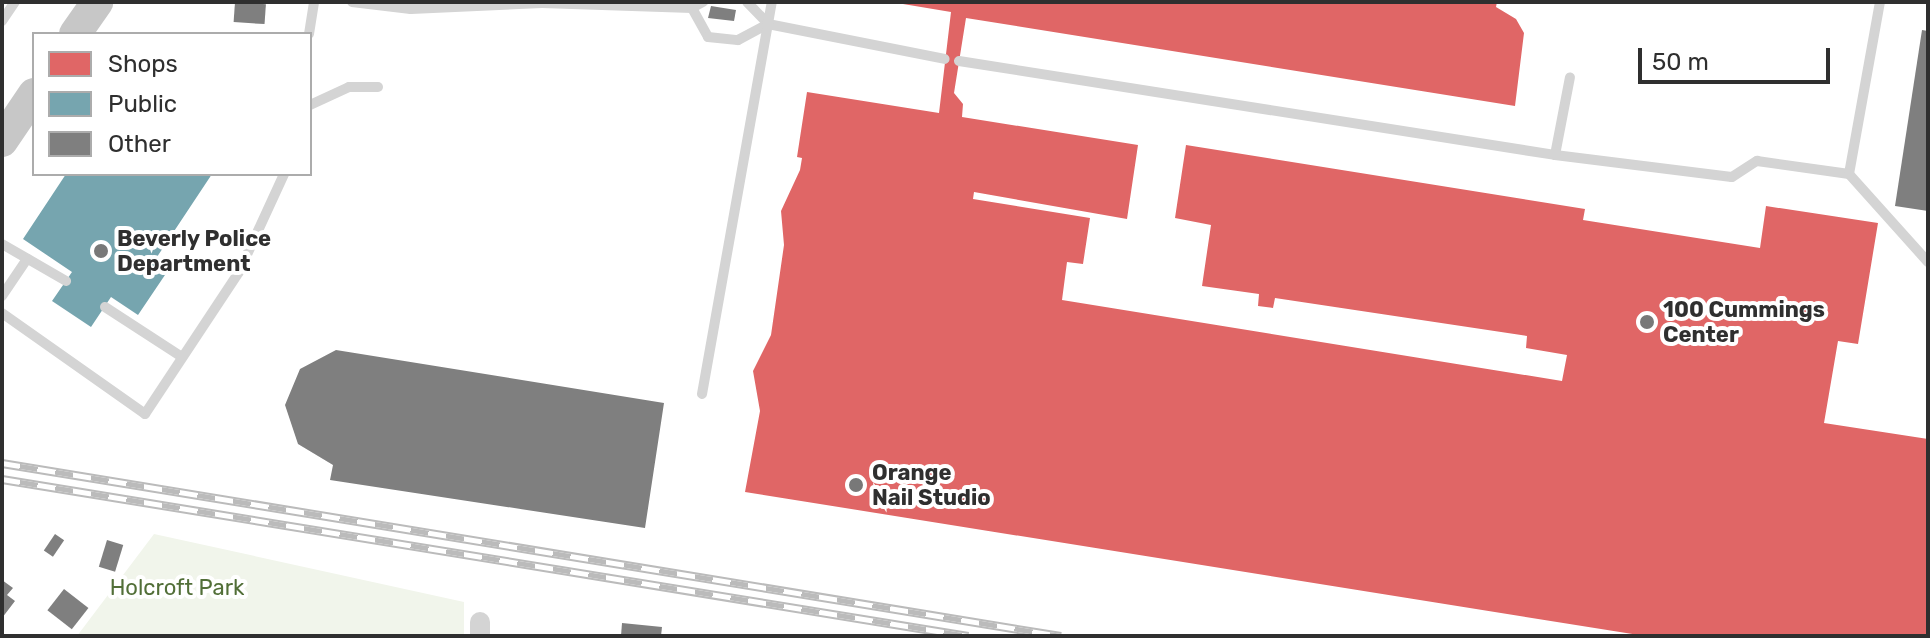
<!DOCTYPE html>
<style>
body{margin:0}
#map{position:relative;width:1930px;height:638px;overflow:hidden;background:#fff;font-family:Rubik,sans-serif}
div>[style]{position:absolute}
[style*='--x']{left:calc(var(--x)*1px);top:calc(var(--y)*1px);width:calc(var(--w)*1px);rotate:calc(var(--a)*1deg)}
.green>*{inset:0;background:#f1f5eb}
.shops>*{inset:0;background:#e06666}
.public>*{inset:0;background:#76a5af}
.building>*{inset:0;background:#7f7f7f;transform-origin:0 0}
.service>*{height:10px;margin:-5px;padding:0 5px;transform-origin:5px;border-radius:5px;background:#d4d4d4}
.minor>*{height:20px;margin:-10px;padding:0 10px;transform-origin:10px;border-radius:10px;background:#d4d4d4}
.primary>*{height:32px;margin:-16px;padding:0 16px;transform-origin:16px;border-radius:16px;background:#c7c7c7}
.rail>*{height:9px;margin-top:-4.5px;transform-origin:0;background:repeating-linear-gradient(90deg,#fff 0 18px,#bbb 0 36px);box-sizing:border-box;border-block:2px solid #bbb}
.dots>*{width:22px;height:22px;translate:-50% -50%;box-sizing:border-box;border:4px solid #fff;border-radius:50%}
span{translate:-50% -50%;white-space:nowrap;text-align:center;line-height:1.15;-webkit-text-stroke:8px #fff;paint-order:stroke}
.poi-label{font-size:22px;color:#2f2f2f;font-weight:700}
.left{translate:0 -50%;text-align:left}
.park-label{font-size:22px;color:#526f38}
.frame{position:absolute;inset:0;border:4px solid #2f2f2f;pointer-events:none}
.legend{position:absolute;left:32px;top:32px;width:280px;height:144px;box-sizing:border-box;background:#fff;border:2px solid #acacac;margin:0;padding:10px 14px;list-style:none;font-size:24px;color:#2f2f2f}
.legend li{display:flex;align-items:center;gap:16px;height:40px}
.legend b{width:40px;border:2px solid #acacac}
.scale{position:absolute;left:1638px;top:48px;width:192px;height:36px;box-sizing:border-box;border:4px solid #2f2f2f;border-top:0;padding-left:10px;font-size:24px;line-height:28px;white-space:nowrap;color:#2f2f2f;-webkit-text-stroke:6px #fff;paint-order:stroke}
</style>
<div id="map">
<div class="green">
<i style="clip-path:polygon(154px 534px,464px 602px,464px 636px,77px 636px)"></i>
</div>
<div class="shops">
<i style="clip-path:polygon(1497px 2px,1496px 7px,1516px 19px,1524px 33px,1515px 106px,966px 18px,954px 93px,963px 104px,962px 117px,1138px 145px,1127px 219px,974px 192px,973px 199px,1090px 218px,1083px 264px,1067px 262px,1062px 300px,1562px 381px,1567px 355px,1526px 348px,1527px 336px,1275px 298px,1273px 308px,1258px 306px,1259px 294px,1202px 286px,1211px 225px,1175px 218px,1186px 145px,1585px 209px,1583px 220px,1760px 248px,1766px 206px,1878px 223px,1858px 344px,1838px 341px,1824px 423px,1928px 439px,1928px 636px,1645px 636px,745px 492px,760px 411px,753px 371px,771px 335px,784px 245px,781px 211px,800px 170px,802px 158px,797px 157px,807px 92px,939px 113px,951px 12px,891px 2px)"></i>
</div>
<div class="public">
<i style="clip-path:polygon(66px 174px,212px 174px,153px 263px,167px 272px,138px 315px,111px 297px,91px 327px,52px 301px,72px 272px,23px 239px)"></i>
</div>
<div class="building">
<i style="left:235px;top:2px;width:31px;height:20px;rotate:4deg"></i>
<i style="clip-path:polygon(711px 6px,736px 10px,734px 21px,708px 18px)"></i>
<i style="clip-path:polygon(1922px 30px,1928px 31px,1928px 211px,1895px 206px)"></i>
<i style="clip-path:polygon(336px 350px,664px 403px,645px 528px,330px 480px,333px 465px,298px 444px,285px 405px,300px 369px)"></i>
<i style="left:55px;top:534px;width:11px;height:20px;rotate:34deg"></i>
<i style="left:107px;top:540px;width:17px;height:28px;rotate:17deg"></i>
<i style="clip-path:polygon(2px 580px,13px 588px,7px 595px,15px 601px,2px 618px)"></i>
<i style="left:64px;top:589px;width:31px;height:27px;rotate:38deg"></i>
<i style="clip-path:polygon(622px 623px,662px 627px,661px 636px,621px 636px)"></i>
</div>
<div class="service">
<i style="--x:352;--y:2;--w:59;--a:6.8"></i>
<i style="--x:411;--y:9;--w:131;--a:-2.6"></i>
<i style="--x:542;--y:3;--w:150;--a:1.9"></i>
<i style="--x:692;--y:8;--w:13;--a:-29"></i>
<i style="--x:747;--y:2;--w:30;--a:46"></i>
<i style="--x:768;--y:24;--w:180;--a:11.2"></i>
<i style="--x:692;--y:8;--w:33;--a:61"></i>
<i style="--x:708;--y:37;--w:30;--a:6"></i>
<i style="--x:738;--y:40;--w:34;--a:-28"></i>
<i style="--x:2;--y:21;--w:23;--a:-56"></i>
<i style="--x:309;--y:34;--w:32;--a:-81"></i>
<i style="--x:959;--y:61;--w:603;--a:8.96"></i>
<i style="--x:1555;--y:155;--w:178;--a:7.1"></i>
<i style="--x:1732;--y:177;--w:30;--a:-33"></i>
<i style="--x:1757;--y:161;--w:93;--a:8"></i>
<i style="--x:1849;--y:174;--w:118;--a:48.1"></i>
<i style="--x:310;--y:105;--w:43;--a:-24.8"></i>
<i style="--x:349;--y:87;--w:29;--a:0"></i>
<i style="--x:1555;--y:155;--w:79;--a:-79.1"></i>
<i style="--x:1849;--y:174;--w:175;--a:-79.8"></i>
<i style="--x:2;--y:244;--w:74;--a:30"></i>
<i style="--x:2;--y:296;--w:45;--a:-56"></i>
<i style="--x:105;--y:307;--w:92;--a:33"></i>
<i style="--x:2;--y:313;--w:175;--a:35.2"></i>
<i style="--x:145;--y:414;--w:170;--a:-56.5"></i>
<i style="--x:239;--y:272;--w:108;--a:-65.3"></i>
<i style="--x:702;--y:394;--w:398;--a:-79.9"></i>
</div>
<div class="minor">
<i style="--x:480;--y:622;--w:14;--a:90"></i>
</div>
<div class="primary">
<i style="--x:75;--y:34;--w:39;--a:-55"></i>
<i style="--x:2;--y:141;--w:57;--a:-55.8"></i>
</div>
<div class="rail">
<i style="--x:2;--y:463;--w:1073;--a:9.28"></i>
<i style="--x:2;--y:479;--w:979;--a:9.23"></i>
</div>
<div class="dots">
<i style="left:101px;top:251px;background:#787878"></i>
<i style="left:1647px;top:322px;background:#787878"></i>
<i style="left:856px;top:485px;background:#787878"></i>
</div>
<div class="poi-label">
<span class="left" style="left:117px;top:251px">Beverly Police<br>Department</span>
<span class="left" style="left:1663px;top:322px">100 Cummings<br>Center</span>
<span class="left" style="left:872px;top:485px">Orange<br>Nail Studio</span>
</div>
<div class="park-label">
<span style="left:177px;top:588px">Holcroft Park</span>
</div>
<div class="frame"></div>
<ul class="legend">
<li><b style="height:22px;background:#e06666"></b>Shops</li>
<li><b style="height:22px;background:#76a5af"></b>Public</li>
<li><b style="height:22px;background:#7f7f7f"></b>Other</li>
</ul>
<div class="scale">50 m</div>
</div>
